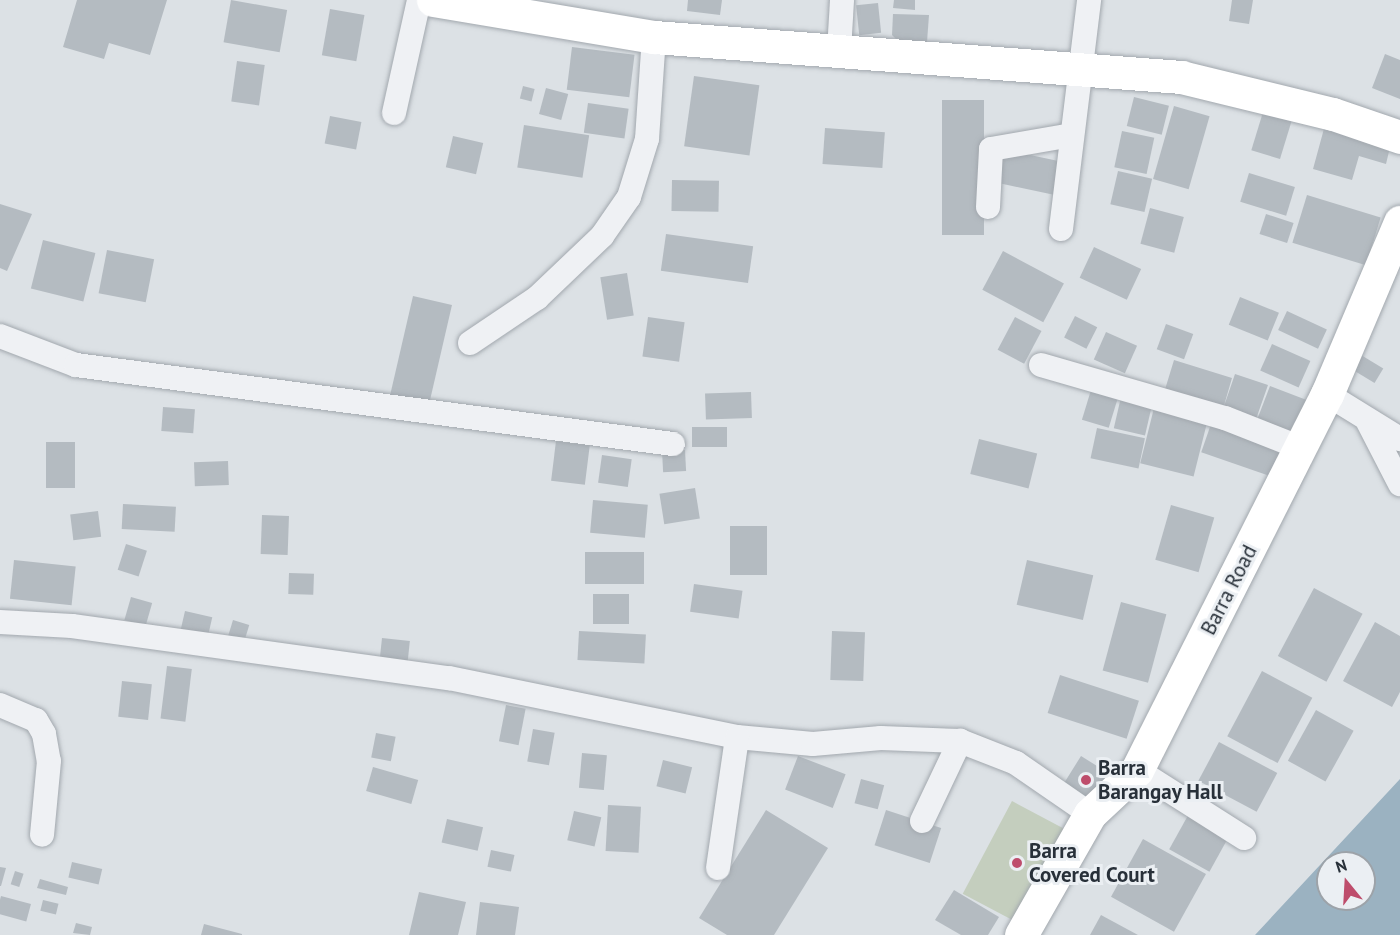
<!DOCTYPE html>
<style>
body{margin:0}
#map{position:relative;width:1400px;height:935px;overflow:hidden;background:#dce1e5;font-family:"PT Sans",sans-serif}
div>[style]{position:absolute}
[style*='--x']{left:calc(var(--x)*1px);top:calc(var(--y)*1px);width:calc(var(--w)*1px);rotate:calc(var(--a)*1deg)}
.green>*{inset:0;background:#c4cebe;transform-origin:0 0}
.water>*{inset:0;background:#9bb2c1}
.building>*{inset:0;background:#b4bbc1;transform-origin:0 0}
.roads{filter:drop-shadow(0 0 2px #a2a8ae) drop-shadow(0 0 2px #a2a8ae)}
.street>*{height:24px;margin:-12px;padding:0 12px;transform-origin:12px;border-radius:12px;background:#eff1f4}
.secondary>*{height:33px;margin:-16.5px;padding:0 16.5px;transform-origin:16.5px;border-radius:16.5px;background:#fff}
.dots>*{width:16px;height:16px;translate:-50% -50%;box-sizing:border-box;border:3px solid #ebeff3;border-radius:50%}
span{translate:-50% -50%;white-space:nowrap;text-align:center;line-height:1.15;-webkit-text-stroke:6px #ebeff3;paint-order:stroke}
.street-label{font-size:21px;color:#283039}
.poi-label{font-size:21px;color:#283039;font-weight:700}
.left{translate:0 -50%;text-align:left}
.north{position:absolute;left:1316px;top:851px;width:60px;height:60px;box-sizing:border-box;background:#ebeff3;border:2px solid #9da3a9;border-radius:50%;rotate:342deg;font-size:16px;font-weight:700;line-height:24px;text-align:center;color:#283039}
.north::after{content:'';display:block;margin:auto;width:21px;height:27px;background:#be4d6c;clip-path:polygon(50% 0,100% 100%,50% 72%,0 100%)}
</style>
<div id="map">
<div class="green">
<i style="left:1012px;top:801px;width:67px;height:105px;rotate:28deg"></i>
</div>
<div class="water">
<i style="clip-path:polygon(evenodd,1400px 779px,1400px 935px,1255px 935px,1400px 779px,1328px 863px,1364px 863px,1364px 899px,1328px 899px,1328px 863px)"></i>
</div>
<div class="building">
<i style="clip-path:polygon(77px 0,167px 0,150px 55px,109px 43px,104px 59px,63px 47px)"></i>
<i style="left:231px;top:0;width:57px;height:43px;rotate:10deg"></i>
<i style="clip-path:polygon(688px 0,722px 0,720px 15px,687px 11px)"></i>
<i style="clip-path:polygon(894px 0,915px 0,915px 10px,893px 8px)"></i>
<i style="clip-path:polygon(1232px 0,1253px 0,1249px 24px,1229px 21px)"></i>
<i style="left:878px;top:3px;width:30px;height:22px;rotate:84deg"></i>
<i style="left:330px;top:9px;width:35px;height:47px;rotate:10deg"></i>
<i style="clip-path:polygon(893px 14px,929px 15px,927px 42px,900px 43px,892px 35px)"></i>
<i style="left:572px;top:47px;width:63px;height:43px;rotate:7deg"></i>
<i style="clip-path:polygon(1385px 54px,1400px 60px,1400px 99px,1372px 88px)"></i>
<i style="left:237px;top:61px;width:28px;height:41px;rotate:8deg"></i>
<i style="left:694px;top:76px;width:66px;height:71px;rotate:8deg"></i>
<i style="left:523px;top:86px;width:12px;height:13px;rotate:14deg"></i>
<i style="left:546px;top:88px;width:23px;height:27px;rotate:15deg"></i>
<i style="left:1134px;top:97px;width:36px;height:30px;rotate:14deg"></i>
<i style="left:984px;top:100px;width:135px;height:42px;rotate:90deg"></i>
<i style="left:588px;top:103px;width:41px;height:30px;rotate:8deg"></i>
<i style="left:1174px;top:106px;width:37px;height:76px;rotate:16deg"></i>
<i style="left:1263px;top:112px;width:30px;height:40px;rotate:17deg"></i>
<i style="left:330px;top:116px;width:32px;height:28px;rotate:11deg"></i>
<i style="left:524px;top:125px;width:66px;height:43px;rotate:9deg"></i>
<i style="clip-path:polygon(1325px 125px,1391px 143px,1386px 164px,1359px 156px,1352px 180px,1313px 169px)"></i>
<i style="left:825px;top:128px;width:60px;height:36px;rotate:4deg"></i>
<i style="left:1122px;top:131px;width:33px;height:37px;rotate:12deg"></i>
<i style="left:453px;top:136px;width:31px;height:32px;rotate:13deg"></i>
<i style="left:1002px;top:149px;width:66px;height:34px;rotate:12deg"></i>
<i style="left:1118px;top:171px;width:35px;height:34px;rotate:13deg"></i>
<i style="left:1249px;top:173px;width:48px;height:30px;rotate:17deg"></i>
<i style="left:672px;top:180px;width:47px;height:31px;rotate:1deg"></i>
<i style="left:1307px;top:195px;width:77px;height:50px;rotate:17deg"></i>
<i style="clip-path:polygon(0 204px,32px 214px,7px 271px,0 268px)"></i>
<i style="left:1150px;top:208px;width:35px;height:37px;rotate:15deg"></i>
<i style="left:1266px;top:214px;width:29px;height:21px;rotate:18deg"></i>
<i style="left:666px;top:234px;width:88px;height:37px;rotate:8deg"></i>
<i style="left:43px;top:240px;width:54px;height:50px;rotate:14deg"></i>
<i style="left:1094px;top:247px;width:52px;height:34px;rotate:25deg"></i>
<i style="left:107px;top:250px;width:48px;height:44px;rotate:11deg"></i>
<i style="left:1003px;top:251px;width:69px;height:44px;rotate:28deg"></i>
<i style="left:627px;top:273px;width:43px;height:27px;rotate:81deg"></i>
<i style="left:413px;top:296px;width:40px;height:108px;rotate:13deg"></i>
<i style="left:1240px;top:297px;width:42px;height:30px;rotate:22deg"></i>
<i style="left:1287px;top:311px;width:44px;height:21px;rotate:25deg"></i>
<i style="left:1075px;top:316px;width:25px;height:24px;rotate:27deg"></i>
<i style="left:648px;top:317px;width:37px;height:40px;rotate:8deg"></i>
<i style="left:1015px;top:317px;width:30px;height:37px;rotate:28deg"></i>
<i style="left:1166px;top:324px;width:29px;height:27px;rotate:20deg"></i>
<i style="left:1106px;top:332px;width:34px;height:30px;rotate:24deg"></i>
<i style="left:1272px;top:344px;width:42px;height:29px;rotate:24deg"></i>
<i style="left:1361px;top:355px;width:26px;height:17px;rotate:31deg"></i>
<i style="clip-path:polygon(1174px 360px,1232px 378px,1223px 409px,1235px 374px,1268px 385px,1255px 422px,1163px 396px)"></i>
<i style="left:1270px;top:386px;width:42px;height:35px;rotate:21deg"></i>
<i style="left:1091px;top:390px;width:28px;height:31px;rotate:17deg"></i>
<i style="left:751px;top:392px;width:26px;height:46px;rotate:88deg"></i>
<i style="left:1121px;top:397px;width:32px;height:32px;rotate:13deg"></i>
<i style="left:163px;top:407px;width:32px;height:24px;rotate:4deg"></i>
<i style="left:1154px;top:408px;width:55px;height:57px;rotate:14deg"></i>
<i style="left:1211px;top:424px;width:81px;height:30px;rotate:19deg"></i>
<i style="left:692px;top:427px;width:35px;height:20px"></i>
<i style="left:1097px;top:428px;width:49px;height:31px;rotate:12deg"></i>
<i style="left:979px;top:439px;width:60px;height:36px;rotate:14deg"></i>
<i style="left:556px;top:441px;width:34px;height:40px;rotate:7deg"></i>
<i style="left:46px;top:442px;width:29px;height:46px"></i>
<i style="left:685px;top:450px;width:21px;height:23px;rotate:87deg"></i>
<i style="left:602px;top:455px;width:30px;height:28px;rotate:8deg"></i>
<i style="left:228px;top:461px;width:24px;height:34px;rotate:88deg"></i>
<i style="left:695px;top:488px;width:31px;height:36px;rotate:81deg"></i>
<i style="left:593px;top:500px;width:55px;height:33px;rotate:5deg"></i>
<i style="left:123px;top:504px;width:53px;height:25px;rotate:3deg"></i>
<i style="left:1171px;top:505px;width:45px;height:57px;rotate:16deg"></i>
<i style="left:98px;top:511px;width:26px;height:28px;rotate:83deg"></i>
<i style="left:262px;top:515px;width:27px;height:39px;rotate:2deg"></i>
<i style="left:730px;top:526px;width:37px;height:49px"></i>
<i style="left:126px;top:544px;width:22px;height:27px;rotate:18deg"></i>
<i style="left:585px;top:552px;width:59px;height:32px"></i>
<i style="left:14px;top:560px;width:62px;height:39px;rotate:6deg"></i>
<i style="left:1027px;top:560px;width:68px;height:46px;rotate:13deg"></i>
<i style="left:289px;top:573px;width:25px;height:21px;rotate:2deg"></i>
<i style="left:694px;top:584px;width:49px;height:28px;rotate:8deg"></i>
<i style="left:1314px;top:588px;width:55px;height:77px;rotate:28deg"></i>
<i style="left:593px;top:594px;width:36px;height:30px"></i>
<i style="left:131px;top:597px;width:22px;height:24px;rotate:16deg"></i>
<i style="left:1121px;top:602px;width:47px;height:71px;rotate:15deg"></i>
<i style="left:185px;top:611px;width:28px;height:23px;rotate:13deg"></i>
<i style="left:233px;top:620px;width:17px;height:18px;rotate:17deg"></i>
<i style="clip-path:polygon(1375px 622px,1400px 636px,1400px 692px,1392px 707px,1343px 681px)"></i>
<i style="left:579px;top:631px;width:67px;height:29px;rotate:3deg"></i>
<i style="left:832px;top:631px;width:33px;height:49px;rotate:2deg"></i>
<i style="left:382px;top:638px;width:28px;height:26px;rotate:6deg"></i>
<i style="left:167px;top:666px;width:25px;height:53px;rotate:7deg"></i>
<i style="left:1262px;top:671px;width:57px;height:74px;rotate:28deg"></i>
<i style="left:1060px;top:675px;width:83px;height:40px;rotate:18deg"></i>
<i style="left:122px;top:681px;width:30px;height:36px;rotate:6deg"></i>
<i style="left:506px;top:705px;width:20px;height:37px;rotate:11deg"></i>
<i style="left:1316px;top:710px;width:43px;height:58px;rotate:29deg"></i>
<i style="left:533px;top:729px;width:22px;height:33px;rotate:10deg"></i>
<i style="left:376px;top:733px;width:20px;height:25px;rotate:11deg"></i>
<i style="left:1219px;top:742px;width:66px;height:44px;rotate:28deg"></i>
<i style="left:582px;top:753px;width:25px;height:35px;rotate:5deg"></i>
<i style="left:798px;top:756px;width:51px;height:36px;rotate:21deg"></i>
<i style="left:1081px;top:756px;width:34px;height:36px;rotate:32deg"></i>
<i style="left:663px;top:760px;width:30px;height:27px;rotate:14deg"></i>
<i style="left:373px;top:767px;width:47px;height:25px;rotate:16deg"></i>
<i style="left:861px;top:779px;width:24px;height:25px;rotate:15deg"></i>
<i style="left:608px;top:805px;width:33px;height:46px;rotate:3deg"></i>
<i style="clip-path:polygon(766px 810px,828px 848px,774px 935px,727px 935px,699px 918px)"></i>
<i style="left:886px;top:810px;width:58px;height:37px;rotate:18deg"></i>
<i style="left:1191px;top:810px;width:46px;height:45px;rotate:29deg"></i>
<i style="left:574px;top:811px;width:28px;height:30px;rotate:13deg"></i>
<i style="left:447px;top:819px;width:37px;height:24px;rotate:13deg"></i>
<i style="left:1143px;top:839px;width:72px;height:66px;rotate:29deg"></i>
<i style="left:491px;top:850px;width:24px;height:17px;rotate:12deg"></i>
<i style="left:72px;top:862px;width:31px;height:16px;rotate:13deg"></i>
<i style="clip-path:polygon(0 867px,6px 868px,1px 886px,0 886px)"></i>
<i style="left:15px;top:871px;width:9px;height:14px;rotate:18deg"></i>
<i style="clip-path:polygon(40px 879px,68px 887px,66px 895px,37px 888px)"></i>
<i style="clip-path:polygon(954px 890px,999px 917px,988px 935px,961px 935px,935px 920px)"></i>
<i style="clip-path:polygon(419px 892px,466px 902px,458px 935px,409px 935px)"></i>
<i style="left:1px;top:896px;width:31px;height:18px;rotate:15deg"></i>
<i style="left:43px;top:900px;width:16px;height:11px;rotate:14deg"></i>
<i style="clip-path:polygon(480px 902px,519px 907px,515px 935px,476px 935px)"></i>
<i style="clip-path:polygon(1101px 915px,1138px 935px,1090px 935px)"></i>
<i style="clip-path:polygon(76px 923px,92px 927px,90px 935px,73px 933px)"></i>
<i style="clip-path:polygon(204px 924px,242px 934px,242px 935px,201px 935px)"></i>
</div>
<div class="roads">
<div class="street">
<i style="--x:839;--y:51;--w:51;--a:-86.6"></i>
<i style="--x:394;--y:113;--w:116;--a:-77.5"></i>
<i style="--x:988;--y:207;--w:58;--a:-87"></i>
<i style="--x:991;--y:149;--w:82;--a:-9.8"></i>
<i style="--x:1061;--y:229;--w:231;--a:-83"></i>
<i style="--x:0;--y:336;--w:81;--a:20.9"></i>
<i style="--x:76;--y:365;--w:602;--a:7.54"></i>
<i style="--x:470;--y:343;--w:81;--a:-33.9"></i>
<i style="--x:537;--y:298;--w:90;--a:-43.6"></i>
<i style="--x:602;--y:236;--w:47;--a:-55.3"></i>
<i style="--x:629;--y:197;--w:61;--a:-72.8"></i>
<i style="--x:647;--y:139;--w:102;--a:-86.1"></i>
<i style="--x:1041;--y:365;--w:191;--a:16.1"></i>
<i style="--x:1225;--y:418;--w:82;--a:21.5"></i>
<i style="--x:1327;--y:394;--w:86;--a:31.7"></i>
<i style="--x:1368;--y:422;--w:70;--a:62.7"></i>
<i style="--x:0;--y:622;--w:72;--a:3.2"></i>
<i style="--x:72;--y:626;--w:381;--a:7.9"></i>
<i style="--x:449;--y:678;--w:294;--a:11.6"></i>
<i style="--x:737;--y:737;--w:76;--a:5.3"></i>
<i style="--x:813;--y:744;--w:68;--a:-5"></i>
<i style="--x:881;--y:738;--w:79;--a:2.2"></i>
<i style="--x:960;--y:741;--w:60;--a:21.4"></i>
<i style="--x:1016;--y:763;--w:90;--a:34.6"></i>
<i style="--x:0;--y:705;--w:39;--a:23"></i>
<i style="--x:36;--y:720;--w:16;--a:60"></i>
<i style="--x:44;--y:734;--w:27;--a:80"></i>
<i style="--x:49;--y:761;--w:74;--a:95.4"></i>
<i style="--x:1137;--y:770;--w:127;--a:32.4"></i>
<i style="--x:922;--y:821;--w:89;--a:-64.6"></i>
<i style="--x:718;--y:868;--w:132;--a:-81.7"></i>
</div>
<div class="secondary">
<i style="--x:433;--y:0;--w:224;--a:9.5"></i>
<i style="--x:654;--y:37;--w:529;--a:4.34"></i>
<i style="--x:1181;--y:77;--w:156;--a:13.7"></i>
<i style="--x:1333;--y:114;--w:71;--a:18.9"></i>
<i style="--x:1021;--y:935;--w:139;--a:-60.3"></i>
<i style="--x:1090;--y:814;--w:64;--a:-43.1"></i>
<i style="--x:1137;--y:770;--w:421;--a:-63.2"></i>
<i style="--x:1327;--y:394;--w:187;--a:-67"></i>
</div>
</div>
<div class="dots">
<i style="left:1086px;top:780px;background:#be4d6c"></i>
<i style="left:1017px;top:863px;background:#be4d6c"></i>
</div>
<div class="street-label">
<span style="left:1229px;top:590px;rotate:-63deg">Barra Road</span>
</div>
<div class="poi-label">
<span class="left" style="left:1098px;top:780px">Barra<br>Barangay Hall</span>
<span class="left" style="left:1029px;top:863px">Barra<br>Covered Court</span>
</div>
<div class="north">N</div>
</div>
